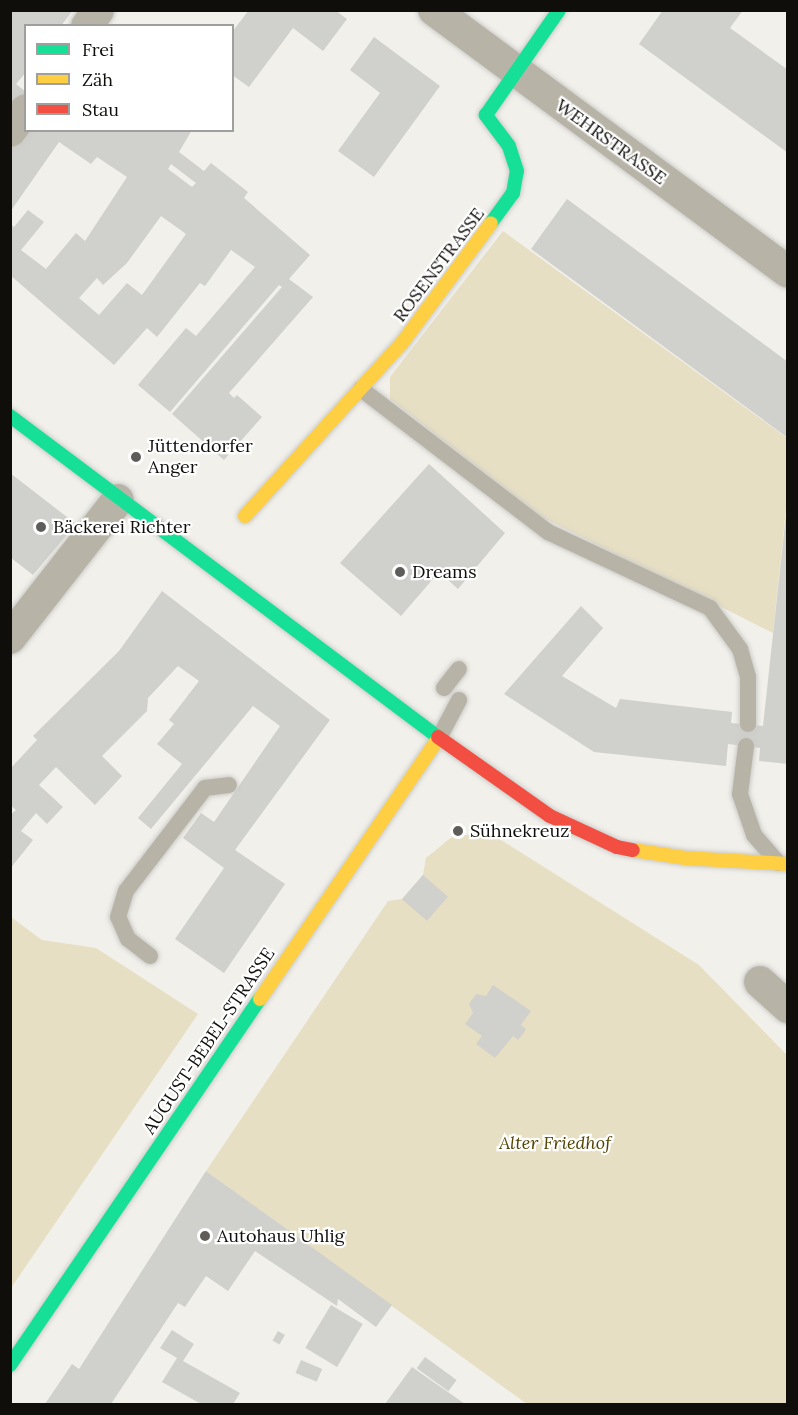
<!DOCTYPE html>
<meta charset="utf-8">
<style>
body{margin:0}
#map{position:relative;width:798px;height:1415px;overflow:hidden;background:#f1f0eb;font-family:Lora,serif}
div>[style]{position:absolute}
[style*='--x']{left:calc(var(--x)*1px);top:calc(var(--y)*1px);width:calc(var(--w)*1px);rotate:calc(var(--a)*1deg)}
.green>*{inset:0;background:#e7dfc3}
.building>*{inset:0;background:#d0d0cc;transform-origin:0 0}
.roads{filter:drop-shadow(0 0 2px #cccbc8) drop-shadow(0 0 2px #cccbc8)}
.lane>*{height:16px;margin:-8px;padding:0 8px;transform-origin:8px;border-radius:8px;background:#b7b4a7}
.street>*{height:32px;margin:-16px;padding:0 16px;transform-origin:16px;border-radius:16px;background:#b7b4a7}
.fast>*{height:14px;margin:-7px;padding:0 7px;transform-origin:7px;border-radius:7px;background:#16e098}
.slow>*{height:14px;margin:-7px;padding:0 7px;transform-origin:7px;border-radius:7px;background:#ffcf43}
.jam>*{height:14px;margin:-7px;padding:0 7px;transform-origin:7px;border-radius:7px;background:#f24e42}
.dots>*{width:16px;height:16px;translate:-50% -50%;box-sizing:border-box;border:3px solid #fff;border-radius:50%}
span{translate:-50% -50%;white-space:nowrap;text-align:center;line-height:1.15;-webkit-text-stroke:4.5px #fff;paint-order:stroke}
.street-label{font-size:18px;color:#0f0e0b}
.poi-label{font-size:18px;color:#0f0e0b}
.left{translate:0 -50%;text-align:left}
.park-label{font-size:18px;color:#524300;font-style:italic}
.frame{position:absolute;inset:0;border:12px solid #0f0e0b;pointer-events:none}
.legend{position:absolute;left:24px;top:24px;width:210px;height:108px;box-sizing:border-box;background:#fff;border:2px solid #9f9f9d;margin:0;padding:8px 10px;list-style:none;font-size:18px;color:#0f0e0b}
.legend li{display:flex;align-items:center;gap:12px;height:30px}
.legend b{width:30px;border:2px solid #9f9f9d}
</style>
<div id="map">
<div class="green">
<i style="clip-path:polygon(503px 231px,787px 438px,787px 500px,773px 633px,540px 516px,390px 399px,390px 377px)"></i>
<i style="clip-path:polygon(490px 833px,699px 965px,787px 1055px,787px 1404px,527px 1404px,206px 1171px,388px 901px,402px 899px,423px 875px,426px 858px,453px 836px)"></i>
<i style="clip-path:polygon(11px 917px,42px 940px,96px 948px,198px 1014px,11px 1288px)"></i>
</div>
<div class="building">
<i style="clip-path:polygon(10px 10px,73px 10px,61px 26px,26px 26px,26px 72px,16px 84px,26px 92px,10px 112px)"></i>
<i style="clip-path:polygon(249px 10px,335px 10px,347px 19px,323px 51px,293px 28px,249px 87px,232px 75px,232px 32px)"></i>
<i style="clip-path:polygon(663px 10px,743px 10px,730px 28px,788px 70px,788px 153px,639px 44px)"></i>
<i style="clip-path:polygon(374px 37px,440px 86px,374px 177px,338px 151px,380px 93px,350px 70px)"></i>
<i style="clip-path:polygon(evenodd,25px 130px,192px 130px,179px 152px,204px 171px,211px 163px,248px 192px,244px 198px,310px 255px,289px 279px,313px 297px,229px 393px,234px 398px,237px 395px,262px 417px,224px 460px,172px 414px,282px 287px,279px 285px,170px 412px,138px 385px,186px 328px,196px 336px,255px 267px,231px 250px,205px 286px,200px 283px,157px 337px,147px 328px,114px 365px,10px 275px,10px 224px,14px 227px,28px 210px,44px 222px,21px 250px,46px 269px,76px 233px,85px 241px,127px 177px,97px 157px,91px 164px,59px 142px,10px 212px,10px 151px,25px 130px,171px 164px,196px 183px,192px 187px,168px 169px,171px 164px,25px 130px,161px 216px,186px 234px,142px 295px,127px 283px,99px 315px,79px 298px,97px 278px,103px 285px,127px 263px,161px 216px)"></i>
<i style="clip-path:polygon(567px 199px,788px 362px,788px 438px,531px 249px)"></i>
<i style="clip-path:polygon(429px 464px,505px 533px,458px 589px,439px 572px,401px 616px,340px 563px)"></i>
<i style="clip-path:polygon(10px 473px,76px 524px,33px 575px,10px 557px)"></i>
<i style="clip-path:polygon(786px 515px,788px 764px,759px 761px,760px 748px,728px 744px,726px 766px,594px 752px,504px 694px,581px 606px,603px 628px,562px 676px,616px 708px,620px 699px,732px 712px,731px 723px,763px 726px)"></i>
<i style="clip-path:polygon(162px 591px,330px 720px,235px 850px,285px 884px,224px 973px,175px 939px,224px 868px,183px 838px,201px 813px,214px 822px,280px 726px,253px 706px,151px 829px,138px 818px,182px 764px,157px 744px,174px 724px,169px 720px,199px 681px,178px 666px,148px 698px,147px 711px,102px 756px,122px 776px,95px 805px,56px 767px,39px 785px,63px 807px,47px 824px,36px 813px,21px 831px,33px 840px,10px 869px,10px 815px,16px 810px,10px 805px,10px 769px,37px 740px,33px 736px,119px 651px)"></i>
<i style="left:423px;top:875px;width:33px;height:32px;rotate:41deg"></i>
<i style="clip-path:polygon(493px 985px,531px 1011px,521px 1025px,526px 1029px,523px 1034px,518px 1040px,513px 1036px,495px 1058px,476px 1044px,482px 1036px,465px 1024px,473px 1013px,469px 1004px,476px 994px,486px 996px)"></i>
<i style="clip-path:polygon(206px 1171px,392px 1305px,376px 1327px,338px 1299px,337px 1306px,255px 1251px,228px 1291px,206px 1276px,185px 1307px,178px 1303px,111px 1404px,45px 1404px,72px 1364px,79px 1369px)"></i>
<i style="left:331px;top:1305px;width:37px;height:50px;rotate:31deg"></i>
<i style="clip-path:polygon(172px 1330px,194px 1344px,183px 1361px,240px 1393px,233px 1404px,201px 1404px,162px 1382px,177px 1358px,160px 1348px)"></i>
<i style="left:278px;top:1331px;width:8px;height:11px;rotate:30deg"></i>
<i style="left:425px;top:1357px;width:39px;height:14px;rotate:36deg"></i>
<i style="left:301px;top:1360px;width:23px;height:14px;rotate:23deg"></i>
<i style="clip-path:polygon(412px 1367px,465px 1404px,385px 1404px)"></i>
</div>
<div class="roads">
<div class="lane">
<i style="--x:361;--y:389;--w:235;--a:37.4"></i>
<i style="--x:548;--y:532;--w:179;--a:25.1"></i>
<i style="--x:710;--y:608;--w:51;--a:53.8"></i>
<i style="--x:740;--y:649;--w:29;--a:74"></i>
<i style="--x:748;--y:677;--w:47;--a:90"></i>
<i style="--x:444;--y:688;--w:24;--a:-52"></i>
<i style="--x:439;--y:738;--w:43;--a:-62.2"></i>
<i style="--x:746;--y:746;--w:48;--a:97.1"></i>
<i style="--x:740;--y:794;--w:43;--a:71.1"></i>
<i style="--x:754;--y:835;--w:37;--a:49"></i>
<i style="--x:150;--y:956;--w:28;--a:-142"></i>
<i style="--x:128;--y:939;--w:24;--a:-114"></i>
<i style="--x:118;--y:917;--w:27;--a:-73"></i>
<i style="--x:126;--y:891;--w:130;--a:-52.5"></i>
<i style="--x:205;--y:788;--w:24;--a:-7"></i>
</div>
<div class="street">
<i style="--x:434;--y:10;--w:440;--a:36.5"></i>
<i style="--x:87;--y:26;--w:19;--a:-55"></i>
<i style="--x:10;--y:131;--w:26;--a:-53"></i>
<i style="--x:10;--y:638;--w:175;--a:-52"></i>
<i style="--x:760;--y:982;--w:38;--a:42"></i>
</div>
<div class="fast">
<i style="--x:491;--y:223;--w:37;--a:-54"></i>
<i style="--x:513;--y:193;--w:22;--a:-80"></i>
<i style="--x:517;--y:171;--w:26;--a:-108"></i>
<i style="--x:509;--y:146;--w:39;--a:-127"></i>
<i style="--x:486;--y:115;--w:128;--a:-55.2"></i>
<i style="--x:10;--y:416;--w:535;--a:36.87"></i>
<i style="--x:10;--y:1365;--w:443;--a:-55.7"></i>
</div>
<div class="slow">
<i style="--x:245;--y:516;--w:234;--a:-47.8"></i>
<i style="--x:402;--y:343;--w:149;--a:-53.4"></i>
<i style="--x:633;--y:850;--w:53;--a:8.7"></i>
<i style="--x:685;--y:858;--w:103;--a:3.3"></i>
<i style="--x:260;--y:999;--w:316;--a:-55.6"></i>
</div>
<div class="jam">
<i style="--x:438;--y:737;--w:137;--a:35.2"></i>
<i style="--x:550;--y:816;--w:74;--a:24.8"></i>
<i style="--x:617;--y:847;--w:16;--a:11"></i>
</div>
</div>
<div class="dots">
<i style="left:136px;top:457px;background:#5e5d59"></i>
<i style="left:41px;top:527px;background:#5e5d59"></i>
<i style="left:400px;top:572px;background:#5e5d59"></i>
<i style="left:458px;top:831px;background:#5e5d59"></i>
<i style="left:205px;top:1236px;background:#5e5d59"></i>
</div>
<div class="street-label">
<span style="left:611px;top:142px;rotate:36deg">WEHRSTRASSE</span>
<span style="left:439px;top:265px;rotate:-53deg">ROSENSTRASSE</span>
<span style="left:209px;top:1041px;rotate:-56deg">AUGUST-BEBEL-STRASSE</span>
</div>
<div class="poi-label">
<span class="left" style="left:148px;top:457px">Jüttendorfer<br>Anger</span>
<span class="left" style="left:53px;top:527px">Bäckerei Richter</span>
<span class="left" style="left:412px;top:572px">Dreams</span>
<span class="left" style="left:470px;top:831px">Sühnekreuz</span>
<span class="left" style="left:217px;top:1236px">Autohaus Uhlig</span>
</div>
<div class="park-label">
<span style="left:555px;top:1143px">Alter Friedhof</span>
</div>
<div class="frame"></div>
<ul class="legend">
<li><b style="height:8px;background:#16e098"></b>Frei</li>
<li><b style="height:8px;background:#ffcf43"></b>Zäh</li>
<li><b style="height:8px;background:#f24e42"></b>Stau</li>
</ul>
</div>
